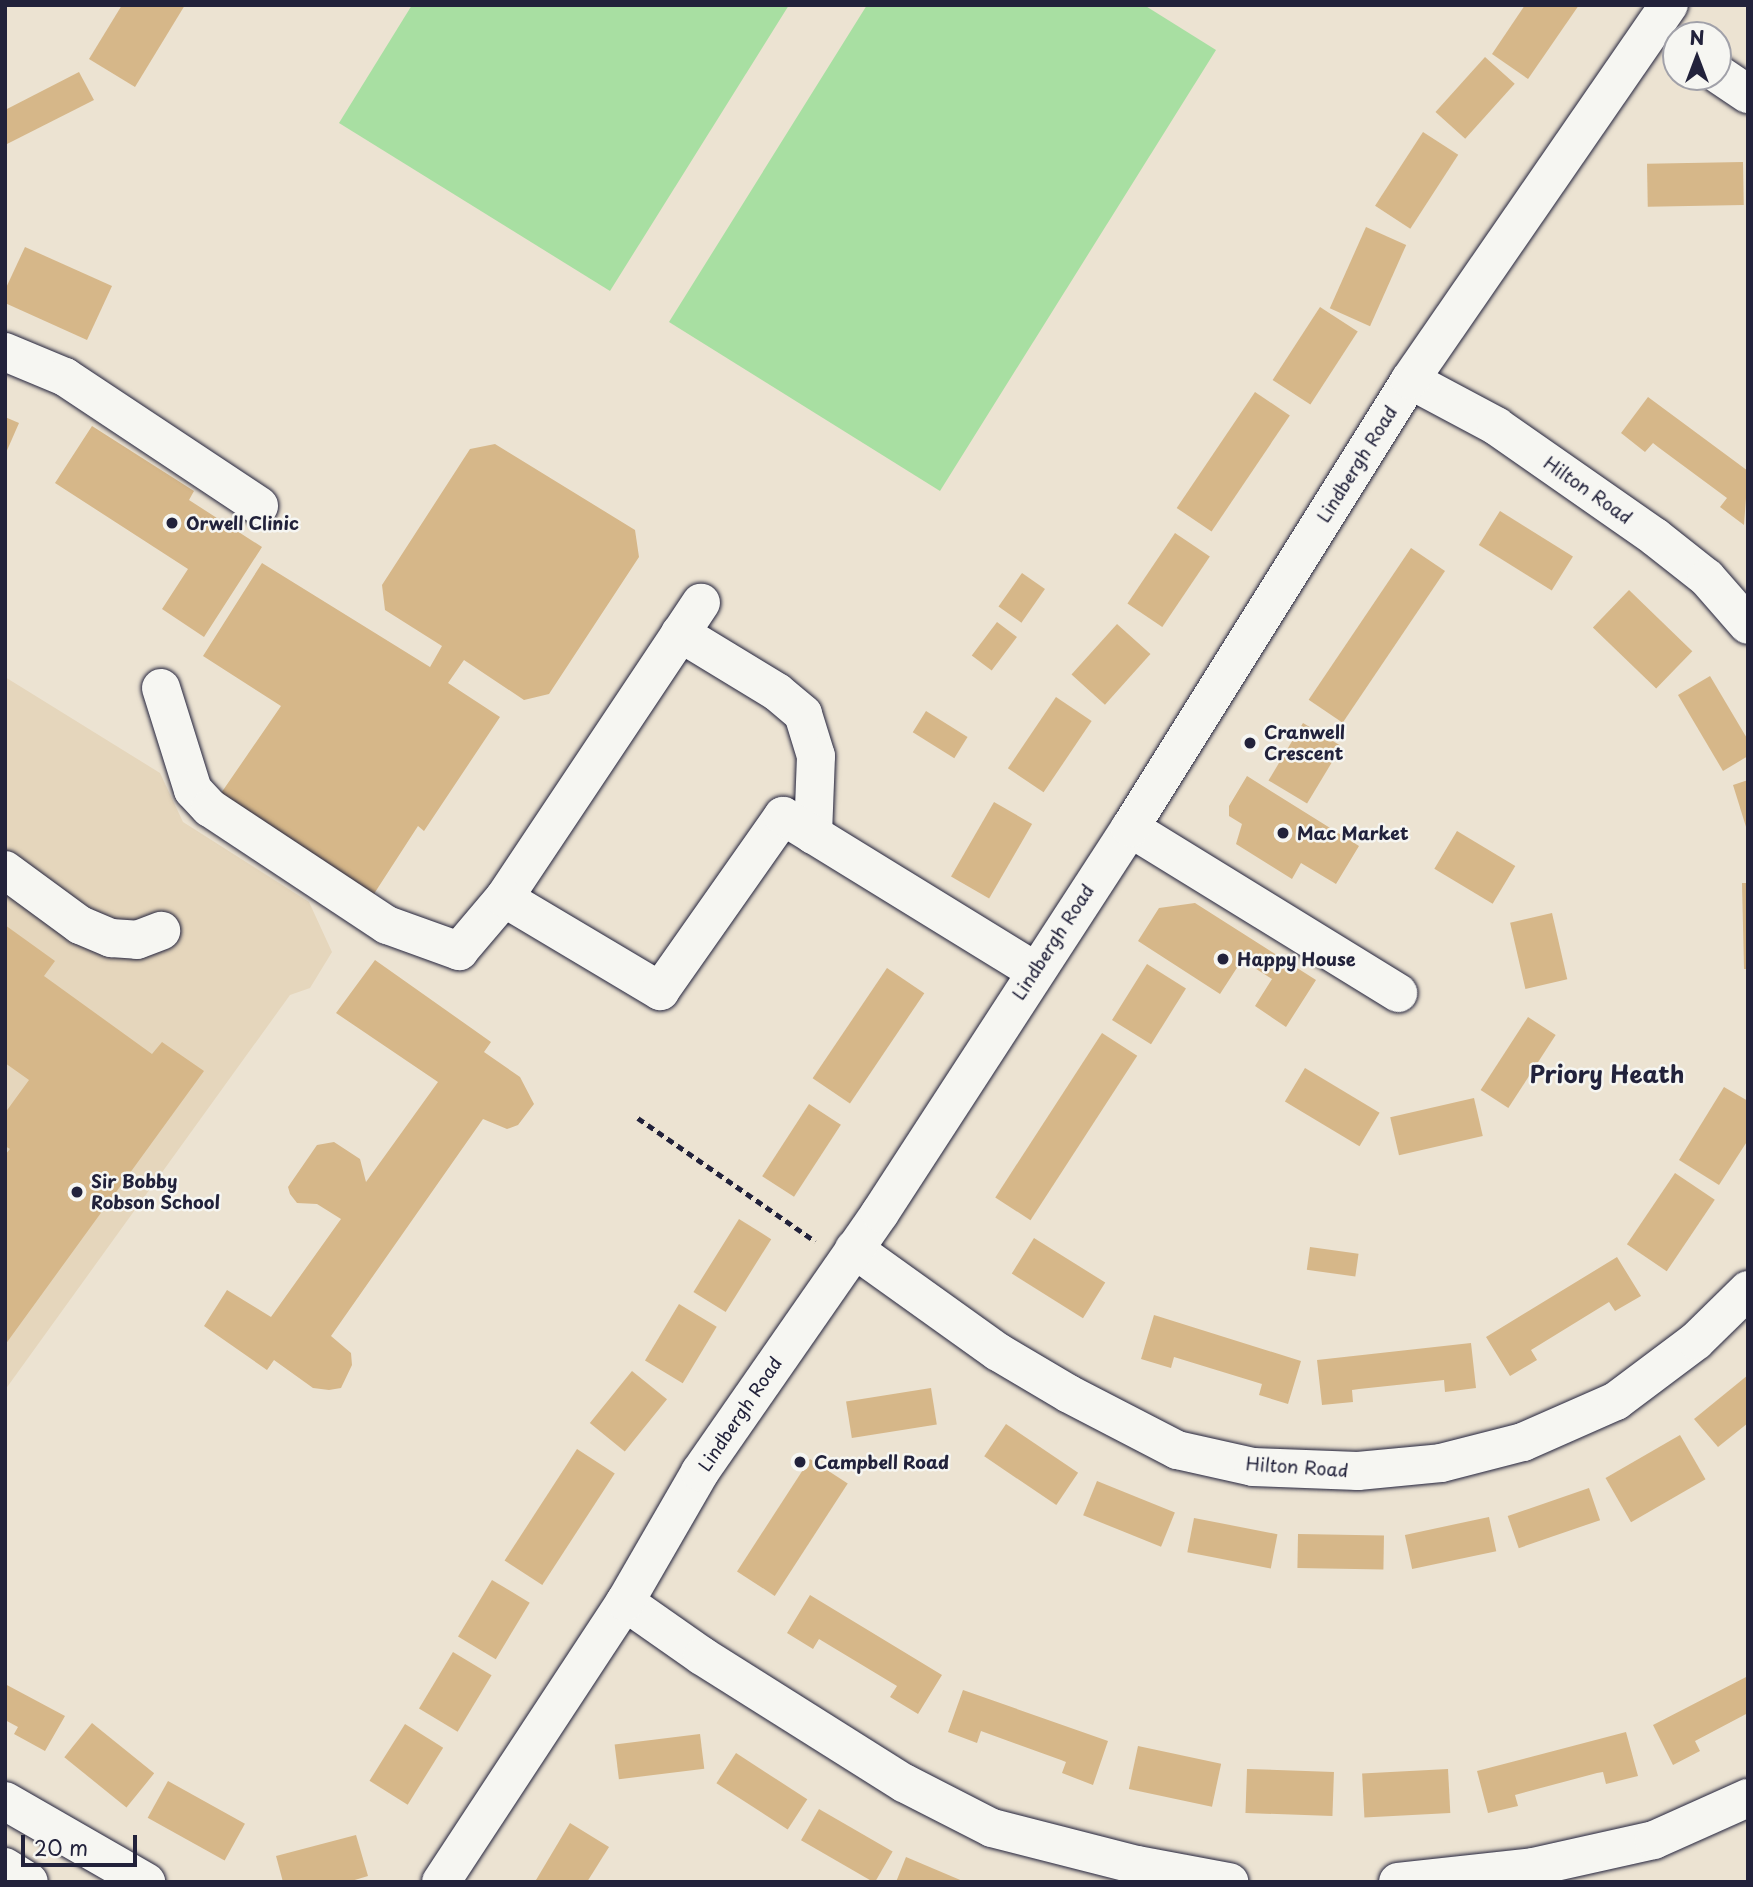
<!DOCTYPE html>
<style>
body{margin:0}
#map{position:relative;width:1753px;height:1887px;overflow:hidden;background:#ece3d2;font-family:"Playpen Sans",sans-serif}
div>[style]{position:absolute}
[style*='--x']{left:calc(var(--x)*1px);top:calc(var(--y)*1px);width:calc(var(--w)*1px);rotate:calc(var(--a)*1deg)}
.built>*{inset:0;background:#e5d6bc}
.green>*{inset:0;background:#a8dfa2}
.building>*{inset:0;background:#d6b789;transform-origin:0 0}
.path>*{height:4.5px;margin-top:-2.25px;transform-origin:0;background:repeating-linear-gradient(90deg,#22223b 0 7px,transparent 0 12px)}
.roads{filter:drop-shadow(0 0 2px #22223b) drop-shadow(0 0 2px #22223b)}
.minor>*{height:38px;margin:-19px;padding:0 19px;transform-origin:19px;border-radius:19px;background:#f6f6f2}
.dots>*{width:19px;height:19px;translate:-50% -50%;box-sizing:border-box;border:4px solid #f6f6f2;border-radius:50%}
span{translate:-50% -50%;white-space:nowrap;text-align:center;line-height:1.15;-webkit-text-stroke:5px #f6f6f2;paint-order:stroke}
.street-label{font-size:18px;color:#22223b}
.poi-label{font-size:18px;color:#22223b;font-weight:700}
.left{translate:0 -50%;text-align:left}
.district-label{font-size:24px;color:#22223b;font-weight:700}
.frame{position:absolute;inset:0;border:7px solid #22223b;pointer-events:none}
.north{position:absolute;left:1662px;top:21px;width:70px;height:70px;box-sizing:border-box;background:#f6f6f2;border:2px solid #a1a1a9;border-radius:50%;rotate:0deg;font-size:19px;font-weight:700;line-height:28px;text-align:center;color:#22223b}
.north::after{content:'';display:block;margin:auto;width:24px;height:32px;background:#22223b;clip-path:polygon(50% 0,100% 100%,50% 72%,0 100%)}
.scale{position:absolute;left:21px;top:1835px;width:116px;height:32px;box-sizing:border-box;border:4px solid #22223b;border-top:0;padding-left:9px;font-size:21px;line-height:24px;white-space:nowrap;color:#22223b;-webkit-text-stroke:5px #f6f6f2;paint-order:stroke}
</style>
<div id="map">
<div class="built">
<i style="clip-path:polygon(5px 677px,160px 773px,183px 822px,309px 902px,332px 952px,310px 988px,290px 995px,5px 1390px)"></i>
</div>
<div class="green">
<i style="clip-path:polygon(412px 5px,789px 5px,610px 291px,339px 123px)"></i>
<i style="clip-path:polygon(867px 5px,1144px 5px,1216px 50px,940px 491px,669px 322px)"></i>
</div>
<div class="building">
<i style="clip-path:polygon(122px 5px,185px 5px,135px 87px,89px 59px)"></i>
<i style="clip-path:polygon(1525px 5px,1579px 5px,1528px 79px,1492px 54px)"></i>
<i style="left:1485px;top:57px;width:40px;height:74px;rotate:42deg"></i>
<i style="clip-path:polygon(79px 72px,94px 100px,5px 145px,5px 110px)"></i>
<i style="left:1423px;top:132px;width:42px;height:88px;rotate:33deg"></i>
<i style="left:1743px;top:162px;width:43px;height:96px;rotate:89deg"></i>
<i style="left:1366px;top:227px;width:44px;height:89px;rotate:24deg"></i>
<i style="clip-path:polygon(25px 247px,112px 286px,87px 340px,5px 303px,5px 290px)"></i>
<i style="left:1320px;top:307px;width:45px;height:87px;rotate:33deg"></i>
<i style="left:1255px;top:392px;width:42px;height:140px;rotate:34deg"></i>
<i style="clip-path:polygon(1648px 397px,1748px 471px,1744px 525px,1720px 507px,1727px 498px,1658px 447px,1653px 443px,1645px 452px,1621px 433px)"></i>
<i style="clip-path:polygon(5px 417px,19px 423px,5px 455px)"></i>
<i style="clip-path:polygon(92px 426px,194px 491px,189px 500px,262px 547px,204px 637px,162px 609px,188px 569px,55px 483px)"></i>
<i style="clip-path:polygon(495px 444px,635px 530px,639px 557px,549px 694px,524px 700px,464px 660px,448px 683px,500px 717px,424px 831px,418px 826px,370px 900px,217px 799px,281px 706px,203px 656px,262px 563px,430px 667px,442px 646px,385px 610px,382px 585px,470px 449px)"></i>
<i style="left:1500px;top:511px;width:86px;height:40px;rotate:32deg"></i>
<i style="left:1175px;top:533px;width:42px;height:85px;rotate:34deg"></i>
<i style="left:1411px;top:548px;width:41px;height:183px;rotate:34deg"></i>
<i style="left:1022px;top:573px;width:28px;height:41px;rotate:35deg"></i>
<i style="left:1629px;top:590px;width:88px;height:52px;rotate:44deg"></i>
<i style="left:997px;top:622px;width:25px;height:42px;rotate:37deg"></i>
<i style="left:1117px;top:624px;width:45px;height:68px;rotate:42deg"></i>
<i style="clip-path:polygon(1710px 676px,1748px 740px,1748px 756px,1723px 771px,1678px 695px)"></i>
<i style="left:1056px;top:697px;width:43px;height:86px;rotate:34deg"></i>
<i style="left:926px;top:711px;width:49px;height:25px;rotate:32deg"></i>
<i style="left:1303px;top:723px;width:45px;height:67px;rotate:31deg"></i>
<i style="clip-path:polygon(1247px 776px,1359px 846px,1336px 884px,1301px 863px,1292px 879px,1236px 844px,1242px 824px,1229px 816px,1229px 806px)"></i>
<i style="clip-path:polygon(1748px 780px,1748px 830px,1747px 830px,1733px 785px)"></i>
<i style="left:994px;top:802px;width:44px;height:86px;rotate:30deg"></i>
<i style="left:1457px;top:831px;width:68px;height:44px;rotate:31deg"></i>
<i style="clip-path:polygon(1742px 883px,1748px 883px,1748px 969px,1744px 969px)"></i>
<i style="clip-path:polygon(1195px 903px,1316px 980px,1286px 1027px,1255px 1006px,1272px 979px,1242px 960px,1220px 994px,1138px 941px,1159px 908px)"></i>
<i style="left:1552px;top:913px;width:68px;height:43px;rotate:77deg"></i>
<i style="clip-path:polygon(5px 925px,55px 961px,44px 976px,152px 1054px,162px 1042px,204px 1071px,5px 1345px,5px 1155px,10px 1149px,5px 1146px,5px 1113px,29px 1080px,5px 1063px)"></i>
<i style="clip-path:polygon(375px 960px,491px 1042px,484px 1052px,520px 1077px,534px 1104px,518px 1125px,507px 1129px,483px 1119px,331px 1336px,351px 1353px,352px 1365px,341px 1388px,329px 1390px,313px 1388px,274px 1360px,267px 1370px,204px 1326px,227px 1290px,271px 1317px,341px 1219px,317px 1204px,297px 1203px,290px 1194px,288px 1187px,317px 1145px,334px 1142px,360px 1159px,366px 1182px,438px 1082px,336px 1013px)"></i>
<i style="left:1147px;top:964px;width:46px;height:66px;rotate:32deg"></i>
<i style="left:887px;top:968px;width:45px;height:133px;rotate:34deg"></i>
<i style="left:1528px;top:1017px;width:33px;height:87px;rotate:33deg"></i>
<i style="left:1102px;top:1033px;width:42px;height:196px;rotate:33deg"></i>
<i style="left:1305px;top:1068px;width:87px;height:39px;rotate:31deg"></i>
<i style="clip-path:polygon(1724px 1087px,1748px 1101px,1748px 1140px,1719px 1185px,1679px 1160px)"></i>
<i style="left:1474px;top:1098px;width:39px;height:86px;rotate:77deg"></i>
<i style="left:809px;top:1104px;width:38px;height:86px;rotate:33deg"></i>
<i style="left:1675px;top:1173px;width:48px;height:86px;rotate:34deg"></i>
<i style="left:739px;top:1219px;width:38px;height:86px;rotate:32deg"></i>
<i style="left:1034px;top:1238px;width:84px;height:42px;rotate:32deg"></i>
<i style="left:1310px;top:1247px;width:49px;height:23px;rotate:8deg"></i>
<i style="clip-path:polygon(1617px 1257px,1641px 1296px,1615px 1311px,1609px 1302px,1531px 1350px,1537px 1360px,1510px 1376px,1486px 1337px)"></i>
<i style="left:679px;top:1304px;width:44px;height:66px;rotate:31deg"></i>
<i style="clip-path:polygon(1154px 1315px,1301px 1361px,1288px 1404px,1259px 1395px,1262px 1384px,1174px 1357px,1171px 1368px,1141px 1359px)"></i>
<i style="clip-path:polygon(1471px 1343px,1476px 1388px,1445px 1392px,1444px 1380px,1359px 1389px,1352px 1390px,1353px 1402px,1322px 1405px,1317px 1360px)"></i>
<i style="left:632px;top:1371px;width:45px;height:67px;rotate:39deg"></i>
<i style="clip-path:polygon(1748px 1375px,1748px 1423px,1718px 1447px,1694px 1419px)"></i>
<i style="left:931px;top:1388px;width:37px;height:86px;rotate:81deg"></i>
<i style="left:1006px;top:1424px;width:87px;height:39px;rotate:34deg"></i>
<i style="left:1680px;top:1435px;width:51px;height:86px;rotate:60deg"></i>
<i style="left:577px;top:1449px;width:45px;height:133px;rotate:33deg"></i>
<i style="left:810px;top:1459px;width:45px;height:134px;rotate:33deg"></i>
<i style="left:1097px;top:1481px;width:84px;height:37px;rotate:22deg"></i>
<i style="left:1589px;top:1488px;width:34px;height:86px;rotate:71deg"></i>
<i style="left:1489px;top:1517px;width:35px;height:86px;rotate:78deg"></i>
<i style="left:1194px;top:1518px;width:85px;height:35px;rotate:11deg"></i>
<i style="left:1298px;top:1534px;width:86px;height:34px;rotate:1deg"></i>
<i style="left:492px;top:1580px;width:44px;height:66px;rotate:31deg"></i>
<i style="clip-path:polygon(810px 1595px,942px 1675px,918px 1714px,890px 1697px,897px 1686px,892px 1683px,819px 1639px,813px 1649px,787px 1633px)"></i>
<i style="left:453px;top:1652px;width:45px;height:66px;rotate:31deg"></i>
<i style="clip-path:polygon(1748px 1676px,1748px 1713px,1695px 1741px,1700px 1751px,1673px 1765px,1653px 1725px)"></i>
<i style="clip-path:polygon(5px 1684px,65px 1716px,45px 1751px,14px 1734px,18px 1727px,5px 1720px)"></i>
<i style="clip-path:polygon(963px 1690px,1108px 1741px,1093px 1785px,1062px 1773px,1066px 1762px,1061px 1760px,981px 1731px,977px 1743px,948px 1732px)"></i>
<i style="left:92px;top:1723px;width:80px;height:44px;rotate:39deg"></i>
<i style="left:405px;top:1724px;width:45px;height:67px;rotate:32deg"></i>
<i style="clip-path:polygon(1626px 1732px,1638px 1776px,1606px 1784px,1603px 1772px,1597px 1773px,1515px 1795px,1518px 1806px,1488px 1813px,1477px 1771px)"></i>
<i style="left:700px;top:1734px;width:35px;height:86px;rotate:83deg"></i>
<i style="left:1138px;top:1746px;width:85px;height:44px;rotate:12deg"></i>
<i style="left:736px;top:1753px;width:85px;height:36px;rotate:33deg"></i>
<i style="left:1247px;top:1769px;width:87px;height:44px;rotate:2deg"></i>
<i style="left:1448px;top:1769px;width:44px;height:86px;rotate:87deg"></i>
<i style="left:168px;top:1781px;width:88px;height:42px;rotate:29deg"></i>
<i style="left:819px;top:1809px;width:85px;height:36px;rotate:30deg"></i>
<i style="clip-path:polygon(570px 1823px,609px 1847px,587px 1882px,539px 1882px,536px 1880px)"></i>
<i style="clip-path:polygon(356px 1835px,368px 1876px,348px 1882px,283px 1882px,276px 1856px)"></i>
<i style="clip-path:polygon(906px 1857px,965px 1882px,896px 1882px)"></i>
</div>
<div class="path">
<i style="--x:638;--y:1118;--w:216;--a:34.8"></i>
</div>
<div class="roads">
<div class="minor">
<i style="--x:1718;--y:74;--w:36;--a:34"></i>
<i style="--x:5;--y:352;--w:65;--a:22.6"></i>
<i style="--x:65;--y:377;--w:233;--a:33.6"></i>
<i style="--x:1410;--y:380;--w:98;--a:28.1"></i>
<i style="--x:1496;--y:426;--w:194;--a:34.9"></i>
<i style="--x:1655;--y:537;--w:66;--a:38.3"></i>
<i style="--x:1707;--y:578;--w:62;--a:48.9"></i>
<i style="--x:680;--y:633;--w:114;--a:31.3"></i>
<i style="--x:777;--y:692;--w:34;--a:40"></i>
<i style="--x:803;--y:714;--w:44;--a:72.8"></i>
<i style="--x:816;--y:756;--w:79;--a:92.2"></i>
<i style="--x:161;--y:688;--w:107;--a:72.6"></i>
<i style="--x:193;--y:790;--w:25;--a:47"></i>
<i style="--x:210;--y:808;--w:212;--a:33.5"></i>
<i style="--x:387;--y:925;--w:77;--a:19.9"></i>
<i style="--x:459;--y:951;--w:70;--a:-49.7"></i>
<i style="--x:504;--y:898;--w:355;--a:-56.3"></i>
<i style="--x:1130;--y:828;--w:315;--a:31.6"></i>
<i style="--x:5;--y:870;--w:93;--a:36.3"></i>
<i style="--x:80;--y:925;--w:34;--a:23"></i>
<i style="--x:111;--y:938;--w:26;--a:4"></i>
<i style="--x:137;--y:940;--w:26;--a:-21"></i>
<i style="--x:504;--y:898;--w:182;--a:30.8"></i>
<i style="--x:660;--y:991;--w:214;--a:-54.9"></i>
<i style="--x:783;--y:816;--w:296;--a:31.6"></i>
<i style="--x:854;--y:1249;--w:177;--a:35.6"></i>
<i style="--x:998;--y:1352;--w:82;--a:30.6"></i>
<i style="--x:1069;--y:1394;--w:122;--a:27.4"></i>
<i style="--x:1177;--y:1450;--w:78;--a:12.6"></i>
<i style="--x:1253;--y:1467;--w:105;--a:2.2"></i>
<i style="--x:1358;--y:1471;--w:83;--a:-5.5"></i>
<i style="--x:1441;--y:1463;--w:85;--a:-14.4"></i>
<i style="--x:1523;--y:1442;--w:102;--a:-23.8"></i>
<i style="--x:1616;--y:1401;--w:100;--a:-36.9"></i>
<i style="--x:1696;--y:1341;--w:73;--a:-44.4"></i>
<i style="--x:625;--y:1602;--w:94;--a:35"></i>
<i style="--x:702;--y:1656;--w:239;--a:32.2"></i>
<i style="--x:904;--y:1783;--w:99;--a:27.1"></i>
<i style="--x:992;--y:1828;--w:150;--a:14.3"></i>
<i style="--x:1137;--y:1865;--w:94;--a:10.5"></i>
<i style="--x:5;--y:1801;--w:163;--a:29.9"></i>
<i style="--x:5;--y:1867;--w:28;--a:32"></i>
<i style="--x:441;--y:1882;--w:335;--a:-56.7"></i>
<i style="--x:625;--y:1602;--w:150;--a:-60"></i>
<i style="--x:700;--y:1472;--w:315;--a:-55.2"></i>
<i style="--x:880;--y:1213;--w:459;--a:-57"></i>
<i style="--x:1130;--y:828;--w:528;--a:-57.99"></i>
<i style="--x:1410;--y:380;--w:456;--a:-55.4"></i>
<i style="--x:1398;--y:1882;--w:136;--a:-6.3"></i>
<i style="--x:1533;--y:1867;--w:124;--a:-12.6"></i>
<i style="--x:1654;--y:1840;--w:103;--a:-24.1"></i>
</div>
</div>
<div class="dots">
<i style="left:172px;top:523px;background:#22223b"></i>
<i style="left:1250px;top:743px;background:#22223b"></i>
<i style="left:1283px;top:833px;background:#22223b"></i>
<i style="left:1223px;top:959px;background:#22223b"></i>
<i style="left:77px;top:1192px;background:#22223b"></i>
<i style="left:800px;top:1462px;background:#22223b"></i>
</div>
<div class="street-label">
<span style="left:1357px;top:464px;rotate:-58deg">Lindbergh Road</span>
<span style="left:1588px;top:490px;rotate:35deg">Hilton Road</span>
<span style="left:1053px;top:942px;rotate:-57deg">Lindbergh Road</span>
<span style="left:740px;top:1414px;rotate:-56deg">Lindbergh Road</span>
<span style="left:1297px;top:1467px;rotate:4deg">Hilton Road</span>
</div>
<div class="poi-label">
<span class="left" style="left:186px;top:523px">Orwell Clinic</span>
<span class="left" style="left:1264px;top:743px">Cranwell<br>Crescent</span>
<span class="left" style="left:1297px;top:833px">Mac Market</span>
<span class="left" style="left:1237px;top:959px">Happy House</span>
<span class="left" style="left:91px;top:1192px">Sir Bobby<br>Robson School</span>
<span class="left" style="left:814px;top:1462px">Campbell Road</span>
</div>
<div class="district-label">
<span style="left:1607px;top:1074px">Priory Heath</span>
</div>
<div class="frame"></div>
<div class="north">N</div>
<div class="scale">20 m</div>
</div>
